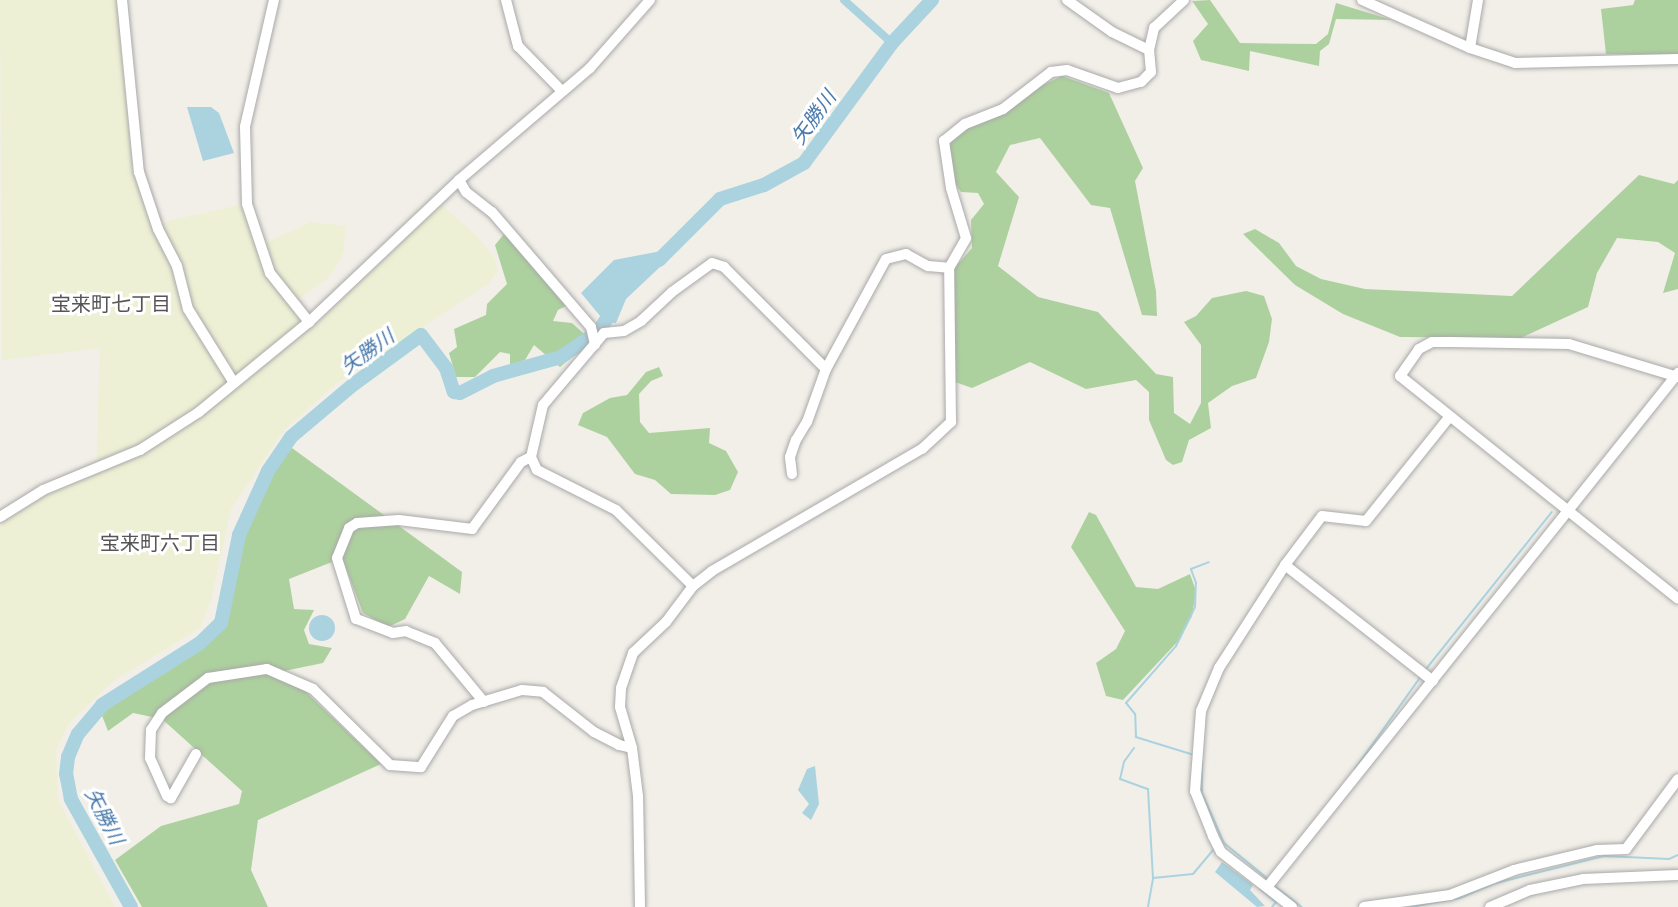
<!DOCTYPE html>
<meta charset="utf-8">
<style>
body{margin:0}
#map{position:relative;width:1678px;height:907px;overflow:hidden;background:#f2efe9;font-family:"Noto Sans","Noto Sans JP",sans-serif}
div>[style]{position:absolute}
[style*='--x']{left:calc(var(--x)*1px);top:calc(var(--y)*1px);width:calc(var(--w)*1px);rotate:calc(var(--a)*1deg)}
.farmland>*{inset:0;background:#eef0d5}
.forest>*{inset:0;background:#add19e}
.water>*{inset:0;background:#aad3df}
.round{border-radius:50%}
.stream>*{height:2px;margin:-1px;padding:0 1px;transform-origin:1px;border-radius:1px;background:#aad3df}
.canal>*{height:8px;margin:-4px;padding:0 4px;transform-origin:4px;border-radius:4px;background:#aad3df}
.river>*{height:14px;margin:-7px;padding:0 7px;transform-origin:7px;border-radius:7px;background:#aad3df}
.roads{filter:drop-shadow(0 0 2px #a9a9a9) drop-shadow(0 0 2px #a9a9a9)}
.minor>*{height:10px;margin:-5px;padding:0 5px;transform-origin:5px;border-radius:5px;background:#fff}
span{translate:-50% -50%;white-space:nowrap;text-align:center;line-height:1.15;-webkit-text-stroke:6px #fff;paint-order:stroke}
.water-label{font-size:20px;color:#4a7aab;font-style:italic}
.neighbourhood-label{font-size:20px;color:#555}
</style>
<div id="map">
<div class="farmland">
<i style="clip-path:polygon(0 0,120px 0,137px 164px,155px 224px,243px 204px,258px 246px,311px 222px,345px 226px,344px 252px,339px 262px,328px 278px,293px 303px,314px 327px,441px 204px,477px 236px,494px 257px,498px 271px,488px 284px,336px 384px,285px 429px,231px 509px,211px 600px,200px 628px,112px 682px,69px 723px,56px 751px,58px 800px,115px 907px,0 907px,0 525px,46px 493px,96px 472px,100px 348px,2px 360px)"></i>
</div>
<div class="forest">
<i style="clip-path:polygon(1210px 0,1240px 43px,1316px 44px,1328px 34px,1336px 3px,1392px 20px,1336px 19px,1329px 44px,1320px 51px,1319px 66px,1250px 51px,1249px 71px,1201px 60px,1193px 41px,1208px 24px,1192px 1px)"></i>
<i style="clip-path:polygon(1635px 0,1678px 0,1678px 55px,1606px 54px,1601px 9px,1633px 5px)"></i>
<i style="clip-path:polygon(1062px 76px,1109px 93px,1143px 168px,1135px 181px,1156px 291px,1157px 316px,1142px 315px,1110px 208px,1091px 205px,1040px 138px,1010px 145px,996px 172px,1019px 197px,998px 266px,1038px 297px,1098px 312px,1156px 374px,1173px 377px,1174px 413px,1190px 424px,1201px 403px,1201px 345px,1184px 322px,1196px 316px,1212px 298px,1246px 291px,1264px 296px,1272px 319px,1269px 342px,1256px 378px,1232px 386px,1208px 403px,1211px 428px,1189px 440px,1182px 462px,1173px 465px,1166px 460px,1149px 420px,1149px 392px,1136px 380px,1086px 389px,1030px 362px,972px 388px,955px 382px,952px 271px,972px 248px,971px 220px,984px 204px,978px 193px,961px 192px,954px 182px,948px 150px,952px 139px,967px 129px,1002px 115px,1038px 87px)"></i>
<i style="clip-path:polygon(1639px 175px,1674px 184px,1678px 180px,1678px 289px,1663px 293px,1675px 253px,1658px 242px,1617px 238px,1597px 273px,1588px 307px,1521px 338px,1400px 337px,1343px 314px,1295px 285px,1243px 234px,1255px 229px,1279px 243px,1296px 266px,1321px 279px,1365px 289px,1512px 296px)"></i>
<i style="clip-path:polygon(504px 234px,568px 305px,558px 310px,553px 321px,572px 323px,591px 340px,560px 367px,534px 345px,525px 360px,510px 365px,510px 354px,500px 352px,475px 377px,456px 377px,449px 353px,457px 347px,454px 329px,486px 315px,487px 304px,507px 284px,495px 245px)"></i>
<i style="clip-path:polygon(659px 367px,663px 376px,651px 381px,639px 394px,640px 422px,649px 433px,710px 428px,709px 443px,726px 451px,738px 472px,730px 490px,715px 495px,671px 494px,655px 480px,635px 474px,607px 437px,578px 425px,583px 413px,610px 398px,627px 395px,646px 372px)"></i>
<i style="clip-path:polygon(292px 448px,462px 572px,460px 594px,429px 576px,405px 619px,388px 627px,363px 613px,344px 563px,332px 562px,289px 579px,294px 609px,314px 610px,304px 630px,309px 644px,332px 648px,323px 663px,284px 671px,381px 764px,258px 820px,251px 870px,268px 907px,142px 907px,115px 860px,161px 826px,239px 804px,242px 791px,162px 719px,133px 713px,108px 731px,101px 713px,227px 622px,244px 535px,275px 468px)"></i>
<i style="clip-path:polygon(1089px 512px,1096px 515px,1136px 587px,1158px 589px,1190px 574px,1196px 591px,1192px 616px,1180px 639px,1123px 700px,1106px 696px,1096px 663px,1116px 649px,1125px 631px,1071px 547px)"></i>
</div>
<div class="water">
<i style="clip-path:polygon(187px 107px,211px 107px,219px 113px,234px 153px,203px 161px)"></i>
<i style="clip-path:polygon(672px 249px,677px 251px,626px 299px,616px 323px,606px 323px,581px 293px,614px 260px)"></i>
<i class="round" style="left:309px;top:615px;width:26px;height:26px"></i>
<i style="clip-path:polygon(815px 766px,819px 804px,811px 820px,802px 813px,809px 804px,798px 790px,807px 769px)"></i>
<i style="clip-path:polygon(1222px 862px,1253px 885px,1250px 890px,1265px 906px,1257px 907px,1215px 872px)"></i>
</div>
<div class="stream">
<i style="--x:1426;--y:669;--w:201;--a:-51.3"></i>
<i style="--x:1134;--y:748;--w:17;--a:126"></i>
<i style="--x:1124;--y:762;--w:17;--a:103"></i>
<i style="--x:1120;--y:779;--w:30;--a:20"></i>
<i style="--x:1148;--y:789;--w:89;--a:86.8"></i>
<i style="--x:1194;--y:755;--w:61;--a:-162.8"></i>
<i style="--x:1136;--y:737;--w:23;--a:-92"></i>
<i style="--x:1135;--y:714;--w:14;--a:-129"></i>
<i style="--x:1126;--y:703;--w:76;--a:-48.7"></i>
<i style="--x:1176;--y:646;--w:43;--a:-64"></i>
<i style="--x:1195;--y:607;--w:24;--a:-88"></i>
<i style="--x:1196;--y:583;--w:15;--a:-110"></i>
<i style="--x:1191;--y:569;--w:19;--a:-21"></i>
<i style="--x:1202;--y:760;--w:33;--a:90"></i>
<i style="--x:1202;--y:793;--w:55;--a:66.3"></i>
<i style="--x:1224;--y:843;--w:57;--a:39.3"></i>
<i style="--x:1355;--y:769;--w:114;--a:-54.6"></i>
<i style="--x:1276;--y:887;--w:33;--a:38"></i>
<i style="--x:1260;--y:889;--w:21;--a:39"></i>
<i style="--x:1276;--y:902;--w:6;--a:129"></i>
<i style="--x:1148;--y:907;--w:29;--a:-80"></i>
<i style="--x:1153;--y:878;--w:40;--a:-5.7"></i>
<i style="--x:1193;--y:874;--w:31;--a:-50"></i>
<i style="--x:1411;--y:907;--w:50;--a:-10.4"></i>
<i style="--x:1460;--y:898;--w:39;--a:-23"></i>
<i style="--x:1496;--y:883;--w:111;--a:-14"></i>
<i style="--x:1604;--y:856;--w:65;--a:2.6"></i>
<i style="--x:1669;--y:859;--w:10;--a:-24"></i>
</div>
<div class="canal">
<i style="--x:844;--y:0;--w:64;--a:41.9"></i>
</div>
<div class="river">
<i style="--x:659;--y:260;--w:86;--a:-45"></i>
<i style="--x:720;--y:199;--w:46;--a:-17.7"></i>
<i style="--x:764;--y:185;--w:46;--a:-28.8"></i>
<i style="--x:804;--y:163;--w:149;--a:-53.7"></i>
<i style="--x:892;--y:43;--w:59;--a:-47.1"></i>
<i style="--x:131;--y:907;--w:124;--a:-119.1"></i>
<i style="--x:71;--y:799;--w:25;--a:-101"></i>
<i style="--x:66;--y:774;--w:17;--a:-83"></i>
<i style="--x:68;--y:757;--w:25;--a:-67"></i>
<i style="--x:78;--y:734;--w:38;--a:-50"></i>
<i style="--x:102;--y:705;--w:116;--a:-32.3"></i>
<i style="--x:200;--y:643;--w:29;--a:-44"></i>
<i style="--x:221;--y:623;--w:90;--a:-78.4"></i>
<i style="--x:239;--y:535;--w:70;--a:-65.6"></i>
<i style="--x:268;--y:471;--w:41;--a:-55.9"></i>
<i style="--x:291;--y:437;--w:82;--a:-40.1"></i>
<i style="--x:354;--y:384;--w:83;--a:-36.2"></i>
<i style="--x:421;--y:335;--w:41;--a:52.9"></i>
<i style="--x:446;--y:368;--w:25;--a:72"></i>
<i style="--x:454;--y:392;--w:6;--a:9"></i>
<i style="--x:460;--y:393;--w:37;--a:-27"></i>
<i style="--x:493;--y:376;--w:71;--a:-15.6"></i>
<i style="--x:561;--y:357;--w:46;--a:-34.4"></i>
<i style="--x:599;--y:331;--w:31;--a:-58"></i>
</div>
<div class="roads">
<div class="minor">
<i style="--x:122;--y:0;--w:173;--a:84.4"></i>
<i style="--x:139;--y:172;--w:60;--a:71.6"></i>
<i style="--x:158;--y:229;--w:42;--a:62.8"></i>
<i style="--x:177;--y:266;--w:44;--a:75.7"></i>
<i style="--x:188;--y:309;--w:87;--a:58.1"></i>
<i style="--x:274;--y:0;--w:130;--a:102.9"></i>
<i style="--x:245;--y:127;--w:77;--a:88.5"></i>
<i style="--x:247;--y:204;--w:73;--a:71.6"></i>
<i style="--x:270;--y:273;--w:63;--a:51.5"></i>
<i style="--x:506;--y:0;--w:48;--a:75.4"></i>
<i style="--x:518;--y:46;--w:62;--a:45.7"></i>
<i style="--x:1067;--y:0;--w:55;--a:35.4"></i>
<i style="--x:1112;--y:32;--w:41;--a:25.9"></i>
<i style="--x:1362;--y:0;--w:118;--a:24"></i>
<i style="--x:1470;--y:48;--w:47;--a:18.4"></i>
<i style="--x:1515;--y:63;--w:163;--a:-1.4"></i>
<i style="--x:1470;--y:48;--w:49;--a:-80.5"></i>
<i style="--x:459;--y:180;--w:14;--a:60"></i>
<i style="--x:466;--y:192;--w:33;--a:38"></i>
<i style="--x:492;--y:212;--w:152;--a:49.3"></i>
<i style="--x:591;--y:327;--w:18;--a:77"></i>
<i style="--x:1678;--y:377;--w:114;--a:-163.2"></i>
<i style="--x:1569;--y:344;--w:118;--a:-179"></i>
<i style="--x:1451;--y:342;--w:19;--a:180"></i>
<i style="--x:1432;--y:342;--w:15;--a:152"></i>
<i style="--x:1419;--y:349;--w:33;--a:125"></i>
<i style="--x:1400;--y:376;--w:356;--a:38.7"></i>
<i style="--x:792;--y:474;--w:17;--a:-97"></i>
<i style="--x:790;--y:457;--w:18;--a:-71"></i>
<i style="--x:796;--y:440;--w:21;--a:-59"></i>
<i style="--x:807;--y:422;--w:56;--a:-70.3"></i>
<i style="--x:826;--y:369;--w:125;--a:-61.4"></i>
<i style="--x:886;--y:259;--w:21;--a:-14"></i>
<i style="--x:906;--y:254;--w:25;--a:29"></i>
<i style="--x:928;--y:266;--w:21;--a:5"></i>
<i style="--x:0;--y:517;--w:51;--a:-32.1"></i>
<i style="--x:43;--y:490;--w:105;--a:-22.4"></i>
<i style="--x:140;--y:450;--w:70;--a:-32.8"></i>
<i style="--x:199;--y:412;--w:142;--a:-39.3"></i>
<i style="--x:309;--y:322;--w:207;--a:-43.4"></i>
<i style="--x:459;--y:180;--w:172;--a:-40.5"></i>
<i style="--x:590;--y:68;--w:91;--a:-48.6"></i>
<i style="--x:1285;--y:565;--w:188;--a:38.1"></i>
<i style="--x:693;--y:586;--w:108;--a:-135.4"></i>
<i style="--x:616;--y:510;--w:89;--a:-153.1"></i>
<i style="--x:537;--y:470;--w:14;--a:-115"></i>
<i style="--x:531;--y:457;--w:53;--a:-77"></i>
<i style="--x:543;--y:405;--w:94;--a:-49.7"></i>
<i style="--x:604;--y:333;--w:20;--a:-6"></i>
<i style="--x:624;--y:331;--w:20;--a:-30"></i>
<i style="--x:641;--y:321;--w:42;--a:-43.1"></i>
<i style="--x:672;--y:292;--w:49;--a:-35.9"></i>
<i style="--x:712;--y:263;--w:13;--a:18"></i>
<i style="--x:724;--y:267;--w:144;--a:45"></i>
<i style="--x:484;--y:702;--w:77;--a:-129.7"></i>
<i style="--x:435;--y:643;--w:31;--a:-158"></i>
<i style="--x:406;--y:631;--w:13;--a:171"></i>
<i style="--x:393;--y:633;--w:40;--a:-159"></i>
<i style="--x:356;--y:619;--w:64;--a:-107.3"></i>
<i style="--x:337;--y:558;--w:32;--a:-68"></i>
<i style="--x:349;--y:528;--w:9;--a:-32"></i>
<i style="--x:357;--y:523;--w:42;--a:-4.1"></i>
<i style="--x:399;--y:520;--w:74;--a:7"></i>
<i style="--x:472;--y:529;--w:83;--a:-53.8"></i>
<i style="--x:521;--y:462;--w:11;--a:-27"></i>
<i style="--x:196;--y:754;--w:51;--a:119.6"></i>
<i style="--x:171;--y:798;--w:4;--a:-153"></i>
<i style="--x:167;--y:796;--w:42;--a:-114.1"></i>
<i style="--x:150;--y:758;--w:28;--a:-88"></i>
<i style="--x:151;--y:730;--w:20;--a:-57"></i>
<i style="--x:162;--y:713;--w:58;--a:-37.3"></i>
<i style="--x:208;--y:678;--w:60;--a:-8.7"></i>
<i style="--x:267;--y:669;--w:50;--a:23.5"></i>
<i style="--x:313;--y:689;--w:108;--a:44.6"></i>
<i style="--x:390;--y:765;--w:31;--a:4"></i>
<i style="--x:421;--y:767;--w:60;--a:-57.9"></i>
<i style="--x:453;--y:716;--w:22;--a:-30"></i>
<i style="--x:472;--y:705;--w:52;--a:-16.7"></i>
<i style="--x:522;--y:690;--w:21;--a:5"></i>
<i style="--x:543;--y:692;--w:65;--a:38.1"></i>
<i style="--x:594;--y:732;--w:28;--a:27"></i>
<i style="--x:619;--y:745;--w:13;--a:13"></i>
<i style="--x:1268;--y:886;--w:657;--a:-51.37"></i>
<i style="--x:640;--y:907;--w:111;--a:-91"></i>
<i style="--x:638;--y:796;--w:48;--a:-97.1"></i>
<i style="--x:632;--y:748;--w:43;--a:-106.3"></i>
<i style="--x:620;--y:707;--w:19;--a:-87"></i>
<i style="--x:621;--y:688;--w:37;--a:-71"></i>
<i style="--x:633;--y:653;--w:45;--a:-43.2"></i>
<i style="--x:666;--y:622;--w:45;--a:-53.1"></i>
<i style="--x:693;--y:586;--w:24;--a:-38"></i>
<i style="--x:712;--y:571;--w:243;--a:-30.2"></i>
<i style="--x:922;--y:449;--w:40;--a:-43"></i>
<i style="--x:951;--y:422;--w:154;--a:-90.7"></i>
<i style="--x:949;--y:268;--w:34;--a:-60"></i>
<i style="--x:966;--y:238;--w:52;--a:-106.7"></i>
<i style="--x:951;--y:188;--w:48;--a:-98.5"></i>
<i style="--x:944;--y:141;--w:27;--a:-39"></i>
<i style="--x:965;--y:124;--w:41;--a:-21.5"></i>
<i style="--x:1003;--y:109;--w:61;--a:-37.6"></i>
<i style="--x:1051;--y:72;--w:16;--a:-7"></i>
<i style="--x:1067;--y:70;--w:54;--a:19.4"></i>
<i style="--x:1118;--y:88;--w:24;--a:-15"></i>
<i style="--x:1141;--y:82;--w:14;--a:-45"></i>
<i style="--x:1151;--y:72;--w:22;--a:-95"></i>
<i style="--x:1149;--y:50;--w:23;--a:-77"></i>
<i style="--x:1154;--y:28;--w:41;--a:-43"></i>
<i style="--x:1292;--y:907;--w:90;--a:-142.2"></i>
<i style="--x:1221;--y:852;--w:18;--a:-117"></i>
<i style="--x:1213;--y:836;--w:48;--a:-111.8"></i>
<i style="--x:1195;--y:791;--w:80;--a:-85.7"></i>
<i style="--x:1201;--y:711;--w:47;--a:-67.3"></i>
<i style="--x:1219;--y:668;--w:122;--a:-57.3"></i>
<i style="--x:1285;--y:565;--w:61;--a:-52.9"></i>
<i style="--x:1322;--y:516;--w:44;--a:6.5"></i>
<i style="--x:1366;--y:521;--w:134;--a:-51.3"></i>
<i style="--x:1364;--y:907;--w:87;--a:-7.9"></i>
<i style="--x:1450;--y:895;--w:69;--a:-21.3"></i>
<i style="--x:1514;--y:870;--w:85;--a:-13.5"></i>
<i style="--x:1597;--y:850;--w:29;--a:-2"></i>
<i style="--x:1626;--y:849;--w:87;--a:-53.4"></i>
<i style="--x:1490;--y:907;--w:43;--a:-23"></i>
<i style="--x:1530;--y:890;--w:54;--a:-11.7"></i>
<i style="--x:1583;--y:879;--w:95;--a:-2.4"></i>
</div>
</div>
<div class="water-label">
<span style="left:813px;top:117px;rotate:-54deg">矢勝川</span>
<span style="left:367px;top:351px;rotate:-36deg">矢勝川</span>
<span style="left:105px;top:816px;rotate:63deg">矢勝川</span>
</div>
<div class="neighbourhood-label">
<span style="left:111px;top:303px">宝来町七丁目</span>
<span style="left:160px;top:542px">宝来町六丁目</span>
</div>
</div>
